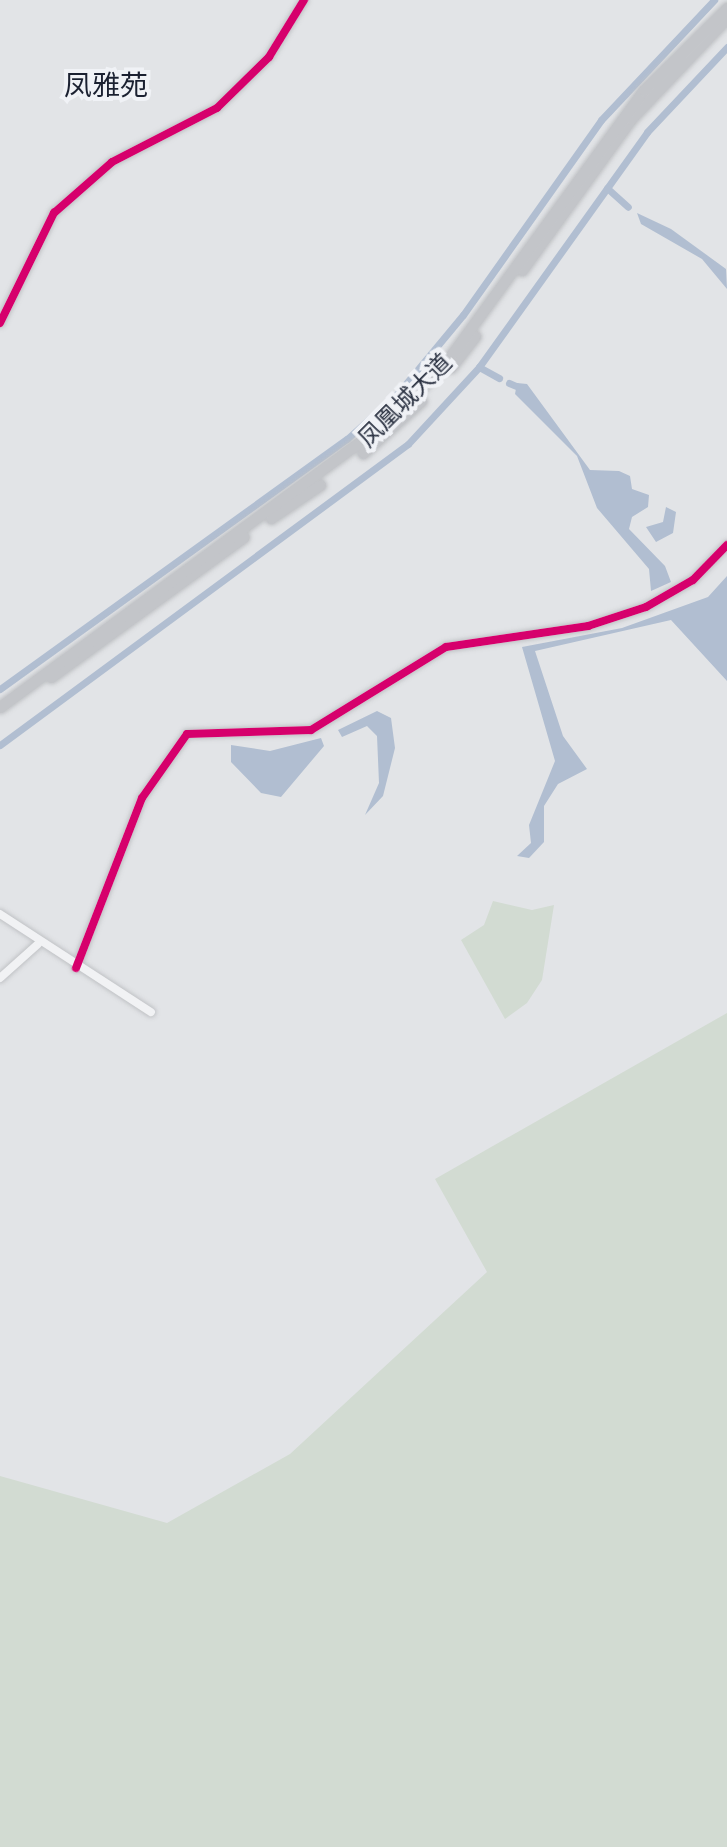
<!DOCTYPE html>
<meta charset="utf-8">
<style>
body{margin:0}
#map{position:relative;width:727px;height:1847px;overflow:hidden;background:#e2e4e7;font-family:Helvetica,"Noto Sans SC",sans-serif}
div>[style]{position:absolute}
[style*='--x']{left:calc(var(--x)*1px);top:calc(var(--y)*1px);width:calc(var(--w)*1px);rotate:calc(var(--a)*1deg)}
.green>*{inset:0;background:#d2dbd2}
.water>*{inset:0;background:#b1bed1}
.canal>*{height:7px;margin:-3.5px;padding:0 3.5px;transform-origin:3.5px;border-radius:3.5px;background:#b1bed1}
.roads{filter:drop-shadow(0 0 2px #c0c2c5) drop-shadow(0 0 2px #c0c2c5)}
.minor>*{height:8px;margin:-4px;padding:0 4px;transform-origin:4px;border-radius:4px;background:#f1f2f4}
.secondary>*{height:11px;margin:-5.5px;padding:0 5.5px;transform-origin:5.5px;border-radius:5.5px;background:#c3c5c9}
.cycleway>*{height:8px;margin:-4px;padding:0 4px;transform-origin:4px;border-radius:4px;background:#d6006c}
span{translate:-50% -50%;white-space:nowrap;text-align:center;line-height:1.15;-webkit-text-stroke:8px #f0f2f6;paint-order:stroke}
.street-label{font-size:24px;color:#293040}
.quarter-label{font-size:28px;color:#1b2131}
</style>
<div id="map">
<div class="green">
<i style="clip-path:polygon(493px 901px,532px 910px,554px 905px,542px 980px,527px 1003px,505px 1019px,461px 940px,484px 925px)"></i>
<i style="clip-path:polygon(727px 1013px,727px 1847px,0 1847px,0 1476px,167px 1523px,290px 1454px,487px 1272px,435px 1179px)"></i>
</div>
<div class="water">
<i style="clip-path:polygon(637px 213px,671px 229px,726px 269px,727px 289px,702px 259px,641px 224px)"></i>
<i style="clip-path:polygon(517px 383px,527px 384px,590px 470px,619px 471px,630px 476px,632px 489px,649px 495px,648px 507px,632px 517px,629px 529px,665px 566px,671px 582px,651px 591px,649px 569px,597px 508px,577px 456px,515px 394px)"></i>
<i style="clip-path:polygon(666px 507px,676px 512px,673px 533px,656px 542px,646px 527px,663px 522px)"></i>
<i style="clip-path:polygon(727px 576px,727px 681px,671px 620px,535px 651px,563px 736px,587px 769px,558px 784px,544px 806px,544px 842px,529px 858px,517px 856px,531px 843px,529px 825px,555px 761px,522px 647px,622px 628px,708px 597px)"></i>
<i style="clip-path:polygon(377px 711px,391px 718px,395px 748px,383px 796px,365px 815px,379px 783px,377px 736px,367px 726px,342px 737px,338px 730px)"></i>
<i style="clip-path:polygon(321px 738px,324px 746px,281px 797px,261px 793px,231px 762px,231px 745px,270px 751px)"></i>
</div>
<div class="canal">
<i style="--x:607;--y:188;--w:28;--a:42"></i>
<i style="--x:479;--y:367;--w:23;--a:29"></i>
<i style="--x:509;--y:383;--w:8;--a:23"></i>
<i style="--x:0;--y:689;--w:428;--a:-35.8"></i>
<i style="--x:347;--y:439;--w:70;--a:-42.1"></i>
<i style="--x:399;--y:392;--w:100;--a:-50.3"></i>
<i style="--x:463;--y:315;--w:239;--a:-54.7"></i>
<i style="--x:601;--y:120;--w:165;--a:-46.7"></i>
<i style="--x:0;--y:745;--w:507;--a:-36.42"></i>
<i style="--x:408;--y:444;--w:105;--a:-47.3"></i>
<i style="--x:479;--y:367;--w:289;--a:-54.4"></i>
<i style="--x:647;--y:132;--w:117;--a:-46.7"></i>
</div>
<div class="roads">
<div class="minor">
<i style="--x:0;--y:323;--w:123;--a:-63.9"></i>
<i style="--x:54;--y:213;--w:77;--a:-41.3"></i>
<i style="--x:112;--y:162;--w:118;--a:-27.2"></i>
<i style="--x:217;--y:108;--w:73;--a:-44.4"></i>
<i style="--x:269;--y:57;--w:67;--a:-58.4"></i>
<i style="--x:0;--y:914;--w:180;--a:33"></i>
<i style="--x:76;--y:968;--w:182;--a:-68.8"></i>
<i style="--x:142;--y:798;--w:78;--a:-54.9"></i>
<i style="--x:187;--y:734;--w:124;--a:-1.8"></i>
<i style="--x:311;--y:730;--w:158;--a:-31.6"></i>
<i style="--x:446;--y:647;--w:144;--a:-8.4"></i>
<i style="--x:588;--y:626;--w:61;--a:-18.1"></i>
<i style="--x:646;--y:607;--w:54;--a:-29.9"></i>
<i style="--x:693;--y:580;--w:49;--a:-45.8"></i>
<i style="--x:0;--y:978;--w:51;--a:-41.8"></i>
</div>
<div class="secondary">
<i style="--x:522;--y:270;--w:186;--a:-54.2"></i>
<i style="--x:631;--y:119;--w:139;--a:-46.5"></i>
<i style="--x:451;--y:367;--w:39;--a:-52"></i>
<i style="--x:363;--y:453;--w:78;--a:-41.9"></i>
<i style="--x:271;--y:518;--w:59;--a:-34"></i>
<i style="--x:51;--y:677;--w:238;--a:-36"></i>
<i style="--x:0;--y:707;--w:491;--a:-36.4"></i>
<i style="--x:395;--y:416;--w:84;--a:-47.4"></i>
<i style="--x:452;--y:354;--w:326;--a:-54"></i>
<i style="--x:644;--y:90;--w:117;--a:-44.7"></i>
</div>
</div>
<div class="cycleway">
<i style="--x:0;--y:323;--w:123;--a:-63.9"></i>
<i style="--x:54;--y:213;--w:77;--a:-41.3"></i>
<i style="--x:112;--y:162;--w:118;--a:-27.2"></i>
<i style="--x:217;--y:108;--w:73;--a:-44.4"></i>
<i style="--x:269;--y:57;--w:67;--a:-58.4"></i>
<i style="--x:76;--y:968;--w:182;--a:-68.8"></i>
<i style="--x:142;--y:798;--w:78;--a:-54.9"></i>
<i style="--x:187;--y:734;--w:124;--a:-1.8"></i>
<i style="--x:311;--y:730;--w:158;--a:-31.6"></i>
<i style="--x:446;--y:647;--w:144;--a:-8.4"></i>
<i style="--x:588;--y:626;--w:61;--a:-18.1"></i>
<i style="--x:646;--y:607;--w:54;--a:-29.9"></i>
<i style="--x:693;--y:580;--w:49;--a:-45.8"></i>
</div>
<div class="street-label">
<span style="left:405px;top:400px;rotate:-45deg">凤凰城大道</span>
</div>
<div class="quarter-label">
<span style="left:106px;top:86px">凤雅苑</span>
</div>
</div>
